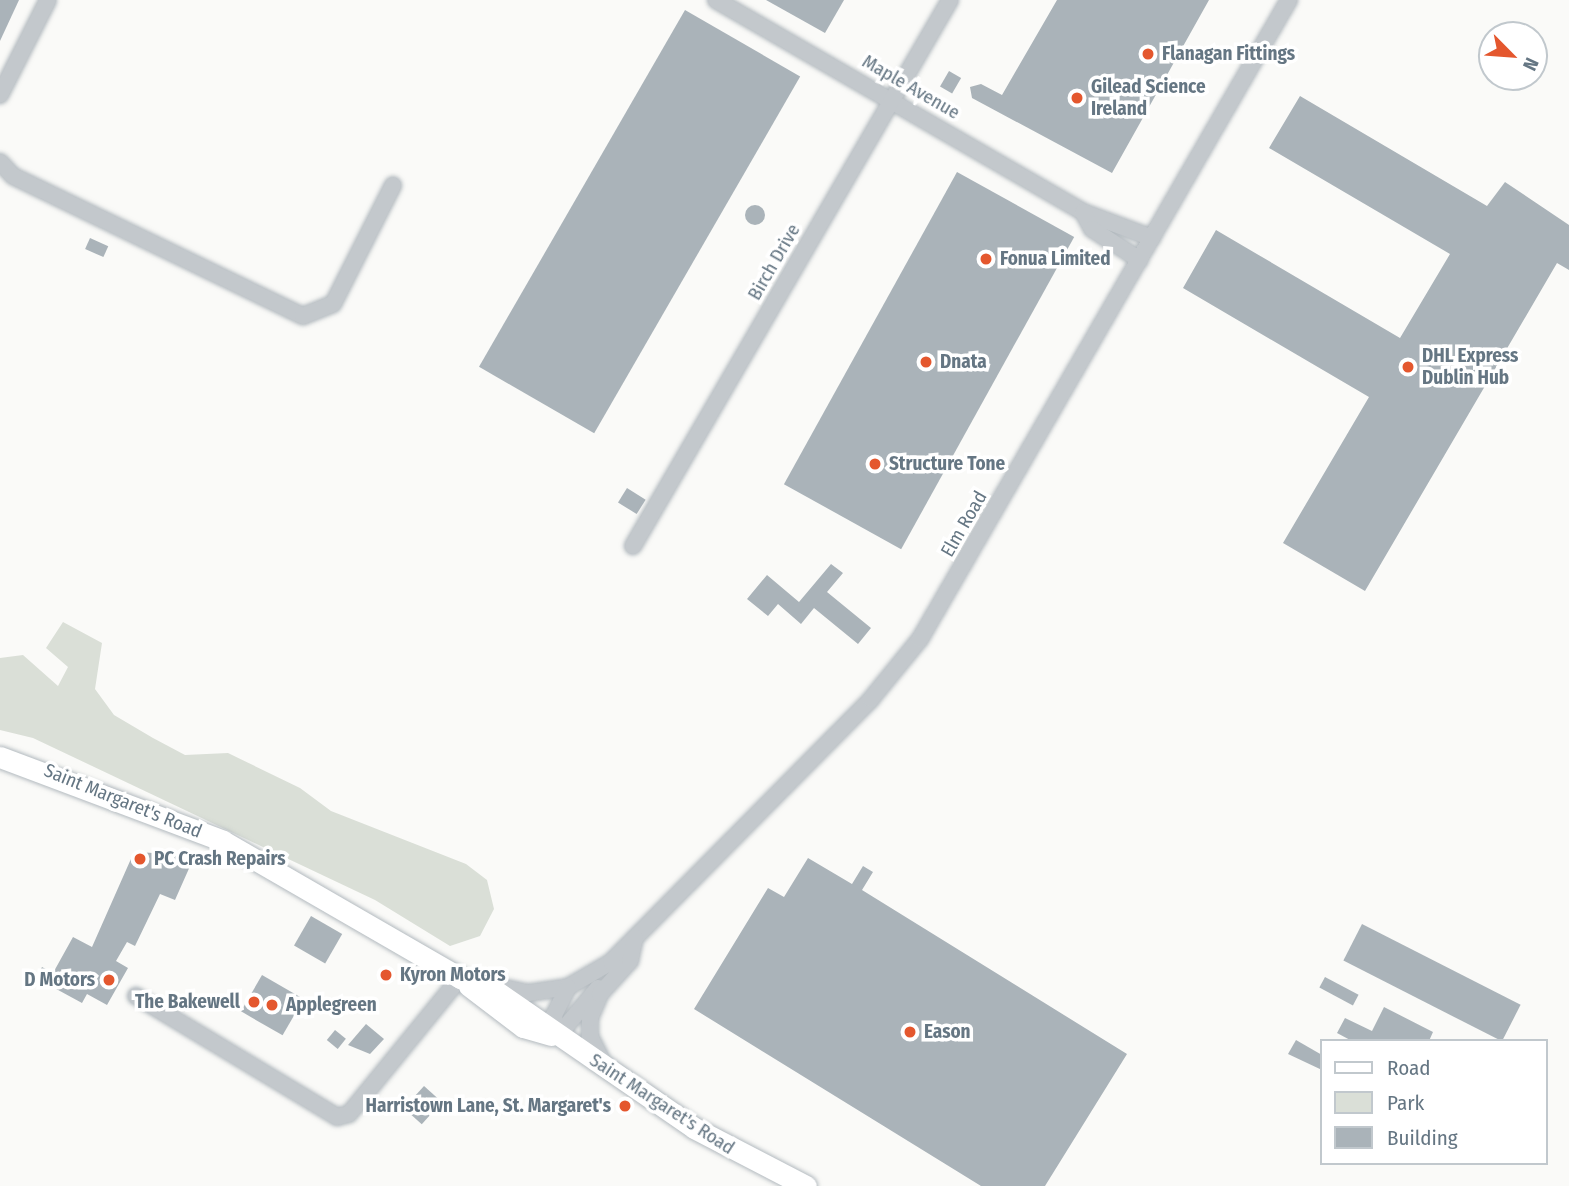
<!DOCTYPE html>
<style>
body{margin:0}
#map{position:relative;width:1569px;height:1186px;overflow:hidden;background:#fafaf8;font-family:"Fira Sans Condensed",sans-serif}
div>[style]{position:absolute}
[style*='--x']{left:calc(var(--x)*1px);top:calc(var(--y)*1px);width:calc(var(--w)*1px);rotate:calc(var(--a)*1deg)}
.green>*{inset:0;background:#dadfd7}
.building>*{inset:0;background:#aab3b9;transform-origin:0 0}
.round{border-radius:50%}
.roads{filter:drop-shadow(0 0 2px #b3babf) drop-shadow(0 0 2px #b3babf)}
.minor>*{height:16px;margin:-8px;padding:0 8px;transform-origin:8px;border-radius:8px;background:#c3c8cc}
.secondary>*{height:21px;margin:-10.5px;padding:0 10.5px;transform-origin:10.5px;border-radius:10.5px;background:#fff}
.dots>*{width:19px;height:19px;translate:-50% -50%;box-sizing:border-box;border:4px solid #fff;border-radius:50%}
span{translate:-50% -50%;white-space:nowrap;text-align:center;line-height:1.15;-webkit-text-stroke:7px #fff;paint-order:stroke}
.poi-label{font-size:19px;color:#657683;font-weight:700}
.left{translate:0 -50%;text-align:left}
.right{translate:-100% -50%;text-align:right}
.street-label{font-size:19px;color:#657683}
.legend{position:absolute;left:1320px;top:1039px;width:228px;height:126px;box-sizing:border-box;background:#fff;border:2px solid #c1c8cd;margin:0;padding:9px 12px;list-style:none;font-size:21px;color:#657683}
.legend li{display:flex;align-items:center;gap:14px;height:35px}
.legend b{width:35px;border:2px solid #c1c8cd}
.north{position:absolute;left:1478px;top:21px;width:70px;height:70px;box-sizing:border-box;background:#fff;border:2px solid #c1c8cd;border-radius:50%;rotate:115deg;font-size:19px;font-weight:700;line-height:28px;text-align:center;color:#657683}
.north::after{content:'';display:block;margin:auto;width:24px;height:32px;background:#e4572e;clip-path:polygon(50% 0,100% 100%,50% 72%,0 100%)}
</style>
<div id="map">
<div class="green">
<i style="clip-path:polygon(63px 622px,102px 643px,95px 689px,114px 715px,153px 738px,185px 755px,228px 753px,300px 788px,331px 811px,466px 864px,487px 880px,494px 909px,480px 936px,450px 946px,375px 900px,33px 738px,0 730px,0 658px,23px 655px,58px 686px,68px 667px,46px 648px)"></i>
</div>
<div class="building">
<i style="clip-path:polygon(0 0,19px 0,0 41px)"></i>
<i style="clip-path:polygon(766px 0,844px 0,825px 33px)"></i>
<i style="clip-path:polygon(1057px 0,1209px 0,1112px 173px,972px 98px,970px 87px,981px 84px,1002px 95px)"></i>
<i style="left:685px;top:10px;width:133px;height:412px;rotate:30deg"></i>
<i style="left:949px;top:71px;width:14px;height:18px;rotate:30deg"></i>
<i style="clip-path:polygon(1300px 96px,1487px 206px,1505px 182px,1569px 225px,1569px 270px,1557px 263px,1365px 591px,1283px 543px,1369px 397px,1183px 288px,1216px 230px,1400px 338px,1450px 254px,1269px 148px)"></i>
<i style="left:957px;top:172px;width:134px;height:357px;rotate:29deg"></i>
<i class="round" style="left:745px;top:205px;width:20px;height:20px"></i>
<i style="left:90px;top:238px;width:20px;height:12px;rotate:24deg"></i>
<i style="left:627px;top:488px;width:22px;height:17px;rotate:32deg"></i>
<i style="clip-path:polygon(831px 564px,843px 573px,827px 592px,871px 628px,858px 644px,814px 608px,801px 624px,778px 604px,768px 616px,747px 599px,767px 575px,799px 602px)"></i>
<i style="clip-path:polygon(134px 852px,195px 855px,175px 900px,160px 894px,135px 946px,127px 942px,116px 961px,128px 968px,107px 1005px,87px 994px,82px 1003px,36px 978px,42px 967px,53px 973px,73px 937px,92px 947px)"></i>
<i style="clip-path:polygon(808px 858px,852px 884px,863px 866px,873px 872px,862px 890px,1127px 1054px,1045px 1186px,981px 1186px,694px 1009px,768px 888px,784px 897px)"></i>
<i style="left:311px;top:916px;width:36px;height:34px;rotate:30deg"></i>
<i style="left:1362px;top:924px;width:178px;height:41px;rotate:27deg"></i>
<i style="left:262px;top:975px;width:48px;height:42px;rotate:30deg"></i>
<i style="left:1325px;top:977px;width:38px;height:12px;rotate:28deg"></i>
<i style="clip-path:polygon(1384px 1007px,1433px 1032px,1429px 1041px,1352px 1041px,1337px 1033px,1345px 1018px,1372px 1031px)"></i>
<i style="clip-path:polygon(366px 1024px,384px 1039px,370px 1054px,348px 1045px)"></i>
<i style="left:335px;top:1030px;width:14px;height:13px;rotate:39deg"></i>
<i style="clip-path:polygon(1296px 1040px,1322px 1055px,1322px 1070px,1288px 1054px)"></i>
<i style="left:424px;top:1086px;width:24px;height:30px;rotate:42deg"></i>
</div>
<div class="roads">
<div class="minor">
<i style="--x:716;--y:0;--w:424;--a:30"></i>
<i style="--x:1083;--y:212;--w:74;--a:20.6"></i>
<i style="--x:0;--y:95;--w:106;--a:-63.2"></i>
<i style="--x:0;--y:162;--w:19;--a:47"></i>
<i style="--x:13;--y:176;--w:322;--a:25.8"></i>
<i style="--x:303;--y:316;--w:32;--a:-22"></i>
<i style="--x:333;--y:304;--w:133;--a:-63.2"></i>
<i style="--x:1083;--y:212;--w:19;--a:62"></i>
<i style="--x:1092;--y:229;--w:57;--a:32.9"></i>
<i style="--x:633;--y:546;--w:631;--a:-59.86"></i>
<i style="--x:136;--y:996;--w:235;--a:31"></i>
<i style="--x:337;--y:1117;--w:12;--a:-14"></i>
<i style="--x:349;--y:1114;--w:176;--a:-50.8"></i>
<i style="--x:460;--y:978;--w:70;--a:12.4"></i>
<i style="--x:528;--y:993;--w:40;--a:-8.5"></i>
<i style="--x:568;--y:987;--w:50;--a:-30.2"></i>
<i style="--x:611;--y:962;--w:370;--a:-45.3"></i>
<i style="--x:871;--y:699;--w:77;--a:-50.8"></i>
<i style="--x:920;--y:639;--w:738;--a:-60"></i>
<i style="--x:557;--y:1037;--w:64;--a:-50.1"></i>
<i style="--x:557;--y:1037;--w:22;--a:-98"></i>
<i style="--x:554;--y:1015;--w:31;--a:-63"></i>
<i style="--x:605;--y:1066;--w:34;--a:-117"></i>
<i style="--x:590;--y:1036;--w:18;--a:-90"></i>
<i style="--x:590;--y:1018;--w:26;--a:-67"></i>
<i style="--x:600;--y:994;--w:45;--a:-47.7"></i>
<i style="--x:630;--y:961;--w:24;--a:-78"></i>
</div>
<div class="secondary">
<i style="--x:0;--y:757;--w:238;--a:20.6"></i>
<i style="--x:223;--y:841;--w:274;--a:30"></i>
<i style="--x:460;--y:978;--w:40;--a:21"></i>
<i style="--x:497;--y:992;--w:239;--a:34.6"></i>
<i style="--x:694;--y:1128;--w:126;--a:27.4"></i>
<i style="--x:469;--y:986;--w:68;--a:37.2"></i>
<i style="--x:523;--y:1027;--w:29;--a:16"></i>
</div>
</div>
<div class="dots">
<i style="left:1148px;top:54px;background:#e4572e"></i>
<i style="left:1077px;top:98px;background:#e4572e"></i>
<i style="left:986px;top:259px;background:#e4572e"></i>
<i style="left:926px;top:362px;background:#e4572e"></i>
<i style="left:1408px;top:367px;background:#e4572e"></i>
<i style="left:875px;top:464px;background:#e4572e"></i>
<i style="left:140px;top:859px;background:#e4572e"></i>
<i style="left:386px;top:975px;background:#e4572e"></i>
<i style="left:109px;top:980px;background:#e4572e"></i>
<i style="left:254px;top:1002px;background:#e4572e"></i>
<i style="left:272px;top:1005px;background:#e4572e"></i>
<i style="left:910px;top:1032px;background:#e4572e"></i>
<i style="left:625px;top:1106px;background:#e4572e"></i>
</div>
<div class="poi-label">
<span class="left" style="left:1162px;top:54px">Flanagan Fittings</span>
<span class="left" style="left:1091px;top:98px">Gilead Science<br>Ireland</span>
<span class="left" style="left:1000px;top:259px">Fonua Limited</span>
<span class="left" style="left:1422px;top:367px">DHL Express<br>Dublin Hub</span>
<span class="left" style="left:940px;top:362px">Dnata</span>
<span class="left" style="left:889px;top:464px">Structure Tone</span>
<span class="left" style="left:154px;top:859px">PC Crash Repairs</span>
<span class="left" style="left:400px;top:975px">Kyron Motors</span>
<span class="right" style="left:95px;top:980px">D Motors</span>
<span class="right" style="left:240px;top:1002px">The Bakewell</span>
<span class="left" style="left:286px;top:1005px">Applegreen</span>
<span class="left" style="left:924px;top:1032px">Eason</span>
<span class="right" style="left:611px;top:1106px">Harristown Lane, St. Margaret's</span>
</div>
<div class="street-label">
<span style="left:911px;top:87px;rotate:30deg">Maple Avenue</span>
<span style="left:774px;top:262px;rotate:-60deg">Birch Drive</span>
<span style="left:964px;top:524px;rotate:-60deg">Elm Road</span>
<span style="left:123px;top:801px;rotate:22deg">Saint Margaret's Road</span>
<span style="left:662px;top:1104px;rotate:33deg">Saint Margaret's Road</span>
</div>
<ul class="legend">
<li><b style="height:9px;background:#fff"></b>Road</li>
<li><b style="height:19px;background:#dadfd7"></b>Park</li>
<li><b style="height:19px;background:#aab3b9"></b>Building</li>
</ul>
<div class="north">N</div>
</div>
